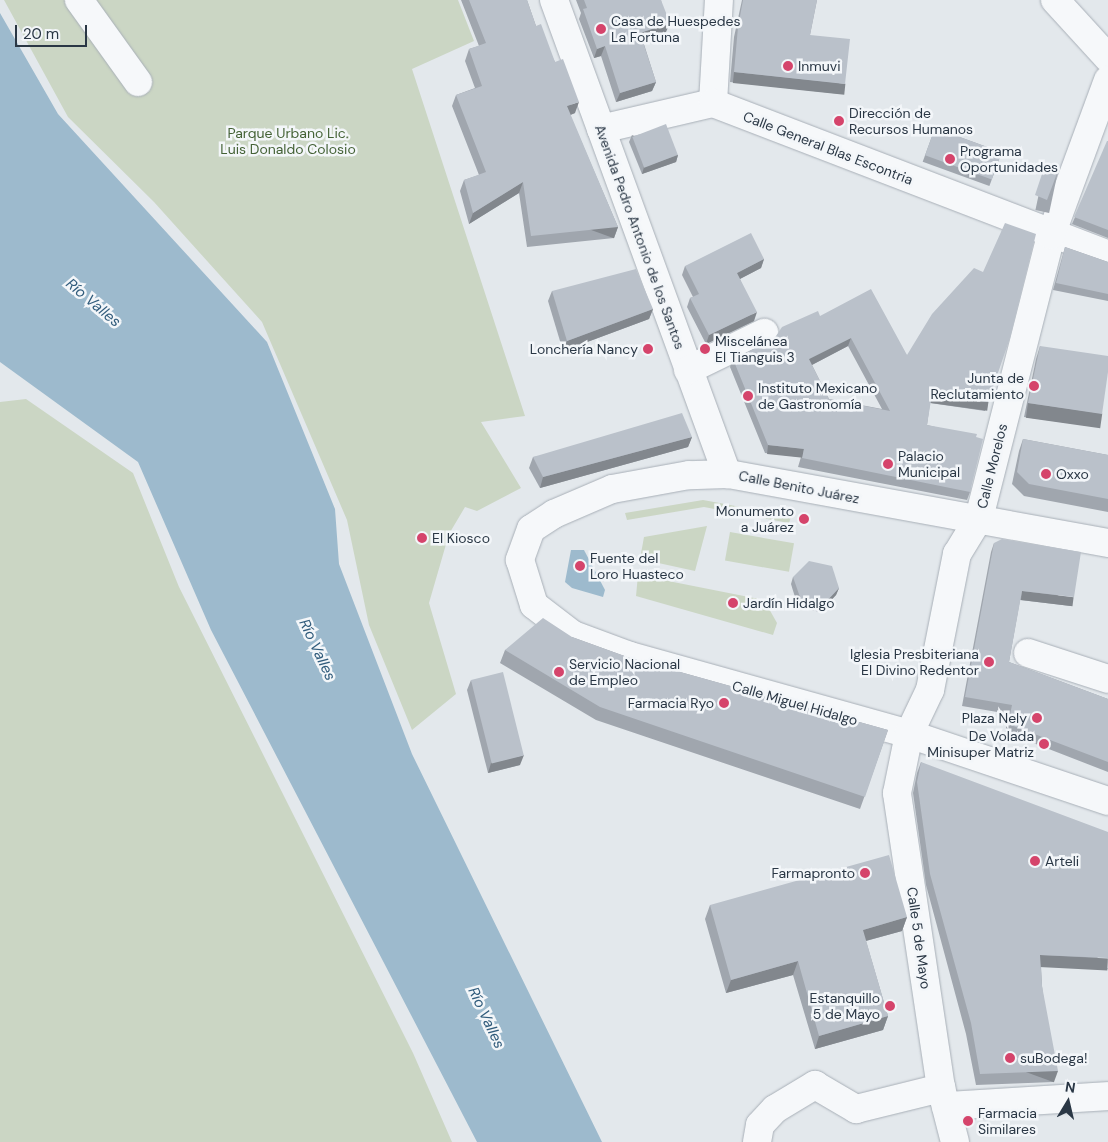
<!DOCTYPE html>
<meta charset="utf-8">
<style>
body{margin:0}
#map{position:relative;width:1108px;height:1142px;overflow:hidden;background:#e3e8ec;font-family:"DM Sans",sans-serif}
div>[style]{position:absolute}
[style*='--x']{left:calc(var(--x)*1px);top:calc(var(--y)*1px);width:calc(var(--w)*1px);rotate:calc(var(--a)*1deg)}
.green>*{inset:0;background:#cbd6c4;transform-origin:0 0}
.water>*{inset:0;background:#9dbacd}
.roads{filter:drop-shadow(0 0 1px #a8afb7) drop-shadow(0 0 1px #a8afb7)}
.minor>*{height:28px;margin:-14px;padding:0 14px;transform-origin:14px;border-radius:14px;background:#f6f8fa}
.wall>*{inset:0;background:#a0a6ae;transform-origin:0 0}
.shaded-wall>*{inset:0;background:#82878d;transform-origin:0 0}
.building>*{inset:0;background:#bac1ca;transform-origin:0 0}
.dots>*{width:14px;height:14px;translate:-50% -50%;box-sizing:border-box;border:2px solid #f3f6f9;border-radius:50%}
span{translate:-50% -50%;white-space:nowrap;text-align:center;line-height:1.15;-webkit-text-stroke:5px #f3f6f9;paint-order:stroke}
.poi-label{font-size:14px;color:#2a3745}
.left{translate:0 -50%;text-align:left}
.right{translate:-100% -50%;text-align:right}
.park-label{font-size:14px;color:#446236}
.street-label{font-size:14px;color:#2a3745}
.water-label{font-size:15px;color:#315c7c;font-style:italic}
.north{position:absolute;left:1043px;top:1077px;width:50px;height:50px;-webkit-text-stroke:4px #f3f6f9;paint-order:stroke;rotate:9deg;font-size:14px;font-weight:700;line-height:20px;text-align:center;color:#2a3745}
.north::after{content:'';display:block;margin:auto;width:18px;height:22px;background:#2a3745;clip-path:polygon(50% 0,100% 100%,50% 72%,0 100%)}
.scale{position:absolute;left:15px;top:25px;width:72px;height:22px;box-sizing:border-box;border:2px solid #2a3745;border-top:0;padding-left:6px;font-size:15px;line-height:18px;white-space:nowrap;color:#2a3745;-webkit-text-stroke:4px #f3f6f9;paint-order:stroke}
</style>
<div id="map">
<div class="green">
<i style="clip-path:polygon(4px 0,458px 0,474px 41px,412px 69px,525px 416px,481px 422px,521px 488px,477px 511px,465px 507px,449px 534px,429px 603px,456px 694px,412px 730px,369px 625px,347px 520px,262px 322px,154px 202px,68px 117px)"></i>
<i style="clip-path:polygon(26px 399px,133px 473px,179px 587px,413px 1053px,452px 1142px,0 1142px,0 402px)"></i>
<i style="clip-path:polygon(703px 500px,725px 504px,791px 517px,789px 523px,704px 507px,627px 520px,625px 513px)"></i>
<i style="clip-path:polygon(707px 526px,695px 571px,640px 559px,644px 537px)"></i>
<i style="left:730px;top:532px;width:65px;height:29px;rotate:10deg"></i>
<i style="clip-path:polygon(638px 575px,764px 600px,777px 623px,773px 635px,636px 596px)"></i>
</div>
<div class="water">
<i style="clip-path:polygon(0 13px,58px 114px,267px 342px,335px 509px,339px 564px,412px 754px,602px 1142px,477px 1142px,211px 630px,138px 462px,0 362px)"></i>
<i style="clip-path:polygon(571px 550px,584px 550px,605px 590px,603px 597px,572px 588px,565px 582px)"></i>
</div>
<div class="roads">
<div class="minor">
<i style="--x:79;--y:0;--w:101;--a:54.3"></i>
<i style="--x:554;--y:0;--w:505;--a:69.95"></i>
<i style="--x:1055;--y:0;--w:79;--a:47.6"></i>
<i style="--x:713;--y:103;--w:103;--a:-86.7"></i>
<i style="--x:601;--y:129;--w:115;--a:-13.1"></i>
<i style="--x:713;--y:103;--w:423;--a:21"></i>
<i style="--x:688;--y:370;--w:85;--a:-26"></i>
<i style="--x:1108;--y:543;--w:387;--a:-169.7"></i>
<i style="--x:727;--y:474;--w:38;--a:178"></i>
<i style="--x:689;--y:475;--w:78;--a:169.7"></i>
<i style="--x:612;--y:489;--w:63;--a:156.7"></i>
<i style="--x:554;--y:514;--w:27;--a:147"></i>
<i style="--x:531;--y:529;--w:33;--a:110"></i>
<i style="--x:520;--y:560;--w:47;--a:72.7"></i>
<i style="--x:534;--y:605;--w:49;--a:37.6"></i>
<i style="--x:573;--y:635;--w:61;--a:20.2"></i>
<i style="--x:630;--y:656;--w:290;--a:15.6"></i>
<i style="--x:909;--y:734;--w:210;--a:18.6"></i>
<i style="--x:1028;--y:653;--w:84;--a:18"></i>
<i style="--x:946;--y:1106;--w:162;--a:-3.5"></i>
<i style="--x:757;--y:1142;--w:17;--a:-80"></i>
<i style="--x:760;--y:1125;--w:22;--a:-47"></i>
<i style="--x:775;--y:1109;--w:47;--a:-31"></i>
<i style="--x:815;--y:1085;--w:48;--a:30.3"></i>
<i style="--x:856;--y:1109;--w:88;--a:-13.9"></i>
<i style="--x:955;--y:1142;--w:56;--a:-104.5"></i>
<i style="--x:941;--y:1088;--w:298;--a:-98.5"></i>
<i style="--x:897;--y:793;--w:60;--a:-78.5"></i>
<i style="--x:909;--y:734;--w:49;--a:-64.5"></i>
<i style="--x:930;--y:690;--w:139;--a:-78.8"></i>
<i style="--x:957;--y:554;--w:42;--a:-58.6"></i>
<i style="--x:979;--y:518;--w:292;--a:-75.7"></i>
<i style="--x:1051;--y:235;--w:165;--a:-69.8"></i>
</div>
</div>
<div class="wall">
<i style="clip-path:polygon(461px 0,527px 0,536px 26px,555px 62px,575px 113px,570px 115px,618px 227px,614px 238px,527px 247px,519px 193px,469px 224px,460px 191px,464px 180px,479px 175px,452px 106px,456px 95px,475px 88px,465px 61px,469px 49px,479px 46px)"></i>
<i style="clip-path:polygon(576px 0,661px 0,666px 32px,643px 41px,656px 82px,652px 91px,616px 102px,601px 56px,594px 58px,579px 19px,581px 13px)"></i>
<i style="clip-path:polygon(742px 0,817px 0,810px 35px,841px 94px,730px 82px,734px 37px)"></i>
<i style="left:935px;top:128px;width:71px;height:36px;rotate:20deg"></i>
<i style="clip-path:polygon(632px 135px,678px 155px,676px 162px,642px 174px,629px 142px)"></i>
<i style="clip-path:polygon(1108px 141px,1108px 238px,1072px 224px)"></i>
<i style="left:1045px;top:165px;width:14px;height:46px;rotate:12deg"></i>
<i style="clip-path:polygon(1065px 247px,1108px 262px,1108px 301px,1053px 290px)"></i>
<i style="clip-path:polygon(764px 259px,761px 268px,740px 279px,754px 321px,706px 344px,687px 307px,690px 298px,693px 297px,682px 275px,685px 266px)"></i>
<i style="clip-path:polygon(552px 291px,653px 309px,649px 319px,563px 351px,548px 301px)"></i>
<i style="clip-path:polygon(evenodd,820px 316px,907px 355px,988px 402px,985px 411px,930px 403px,927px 425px,976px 437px,970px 492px,967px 500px,798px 467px,801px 457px,765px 453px,730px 367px,733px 359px,820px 316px,848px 346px,882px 409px,829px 399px,812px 365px,848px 346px)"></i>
<i style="clip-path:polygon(1040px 346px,1102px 414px,1097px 427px,1024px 417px,1036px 359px)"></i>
<i style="clip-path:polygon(692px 437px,688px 447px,540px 488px,529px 468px,533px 457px)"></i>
<i style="clip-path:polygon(1023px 439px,1108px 455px,1108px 512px,1024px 496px,1012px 484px,1019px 451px)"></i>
<i style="clip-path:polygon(994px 543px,1071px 606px,1020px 600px,1009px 662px,1108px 699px,1108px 772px,1005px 732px,1009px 714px,962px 706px,991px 552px)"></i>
<i style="clip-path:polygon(793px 577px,839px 588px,836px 595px,820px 612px,798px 607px,791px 584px)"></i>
<i style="clip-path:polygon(572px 637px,630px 658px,888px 730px,860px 809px,596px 720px,500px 663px,505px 650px)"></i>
<i style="clip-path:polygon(471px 680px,520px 765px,488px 773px,467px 690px)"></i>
<i style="clip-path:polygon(921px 762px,1108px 969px,1041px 966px,1042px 986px,1054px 1082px,976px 1085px,966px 1034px,926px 885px,913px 793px,917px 773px)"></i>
<i style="clip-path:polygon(710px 905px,907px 917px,902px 931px,866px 941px,888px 1016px,883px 1030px,815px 1049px,793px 975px,726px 993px,705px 919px)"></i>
</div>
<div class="shaded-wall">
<i style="clip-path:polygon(670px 23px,666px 32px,637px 43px,640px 33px)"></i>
<i style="clip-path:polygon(605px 46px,601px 56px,594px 58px,597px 49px)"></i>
<i style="left:734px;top:72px;width:112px;height:11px;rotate:6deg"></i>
<i style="clip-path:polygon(656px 82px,652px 91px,616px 102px,620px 93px)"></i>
<i style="clip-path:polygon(579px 102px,575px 113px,563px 118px,567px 106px)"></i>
<i style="clip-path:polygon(678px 155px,676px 162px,642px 174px,644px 167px)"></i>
<i style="clip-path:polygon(523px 182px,519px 193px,469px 224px,473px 213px)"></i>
<i style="left:618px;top:227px;width:12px;height:87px;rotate:110deg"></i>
<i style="clip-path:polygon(764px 259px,761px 268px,734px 282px,737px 273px)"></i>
<i style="clip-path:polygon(653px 309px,649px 319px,563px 351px,567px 341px)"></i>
<i style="clip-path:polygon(757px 312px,754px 321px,706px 344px,709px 335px)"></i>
<i style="clip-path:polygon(851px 338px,848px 346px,806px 368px,809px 359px)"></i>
<i style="left:932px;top:394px;width:57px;height:9px;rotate:8deg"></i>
<i style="left:1028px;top:403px;width:75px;height:15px;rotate:8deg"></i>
<i style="clip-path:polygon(692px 437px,688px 447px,540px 488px,543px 477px)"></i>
<i style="left:768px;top:445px;width:36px;height:9px;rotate:6deg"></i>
<i style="clip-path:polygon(839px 588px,836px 595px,820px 612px,823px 605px)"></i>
<i style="left:1022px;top:591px;width:52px;height:9px;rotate:7deg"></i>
<i style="clip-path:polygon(524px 755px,520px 765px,488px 773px,491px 763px)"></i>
<i style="clip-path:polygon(907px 917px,902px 931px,858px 943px,863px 930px)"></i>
<i style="left:1040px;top:955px;width:68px;height:12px;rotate:3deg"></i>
<i style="clip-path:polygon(798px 961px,793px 975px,726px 993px,731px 980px)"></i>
<i style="clip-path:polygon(888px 1016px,883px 1030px,815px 1049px,819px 1036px)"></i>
<i style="left:1058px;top:1071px;width:12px;height:78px;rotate:110deg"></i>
</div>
<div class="building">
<i style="clip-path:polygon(469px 0,527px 0,536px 26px,541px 24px,555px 62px,563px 59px,579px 102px,567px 106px,618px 227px,531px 236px,523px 182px,473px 213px,464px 180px,486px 172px,456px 95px,482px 86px,469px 49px,486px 43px)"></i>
<i style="clip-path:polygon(584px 0,661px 0,670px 23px,640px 33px,656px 82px,620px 93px,605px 46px,597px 49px,583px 9px,587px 8px)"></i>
<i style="clip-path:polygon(743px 0,817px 0,810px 35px,850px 39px,845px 84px,734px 72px,738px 27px)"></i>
<i style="left:666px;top:124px;width:33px;height:36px;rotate:69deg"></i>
<i style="left:935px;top:128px;width:71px;height:29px;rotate:20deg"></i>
<i style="clip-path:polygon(1107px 141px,1108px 141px,1108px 230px,1074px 217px)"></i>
<i style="clip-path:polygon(1045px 165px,1059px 168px,1047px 200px,1035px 195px)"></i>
<i style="clip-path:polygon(evenodd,1005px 223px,1036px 234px,1010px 338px,988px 402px,932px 394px,927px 425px,977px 434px,976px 437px,983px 439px,970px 492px,802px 458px,804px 449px,768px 445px,733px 359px,774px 339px,782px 327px,818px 311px,820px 316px,871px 289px,907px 355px,932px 314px,974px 268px,983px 272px,1005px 223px,851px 338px,890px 411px,829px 399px,809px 359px,851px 338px)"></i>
<i style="clip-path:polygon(751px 233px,764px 259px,737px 273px,757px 312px,709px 335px,690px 298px,699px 294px,685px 266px)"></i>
<i style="clip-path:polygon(1065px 247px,1108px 262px,1108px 294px,1056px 283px)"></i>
<i style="clip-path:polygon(636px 269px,653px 309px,567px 341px,552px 291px)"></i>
<i style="clip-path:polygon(1040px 346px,1108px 356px,1108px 372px,1102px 414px,1028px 403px)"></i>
<i style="clip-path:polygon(682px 413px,692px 437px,543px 477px,533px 457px)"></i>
<i style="clip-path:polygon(1023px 439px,1108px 455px,1108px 499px,1029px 484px,1017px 472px)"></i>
<i style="clip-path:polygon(1002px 539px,1081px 552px,1074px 597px,1022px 591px,1009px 662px,1108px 699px,1108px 762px,1008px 724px,1012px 705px,965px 697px,994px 543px)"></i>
<i style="clip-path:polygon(809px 561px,832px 566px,839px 588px,823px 605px,801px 600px,793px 577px)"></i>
<i style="clip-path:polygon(543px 618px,572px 637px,630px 658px,888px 730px,865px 797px,600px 707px,505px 650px)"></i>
<i style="left:503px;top:672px;width:86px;height:33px;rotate:76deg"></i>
<i style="clip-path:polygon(921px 762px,1108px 832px,1108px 958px,1040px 955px,1042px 986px,1058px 1071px,980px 1074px,971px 1023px,930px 874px,917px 782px)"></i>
<i style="clip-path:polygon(889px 855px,907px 917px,863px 930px,888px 1016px,819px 1036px,798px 961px,731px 980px,710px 905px)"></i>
</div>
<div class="dots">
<i style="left:601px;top:29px;background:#d5446b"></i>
<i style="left:788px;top:66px;background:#d5446b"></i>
<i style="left:839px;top:121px;background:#d5446b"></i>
<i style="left:950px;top:159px;background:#d5446b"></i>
<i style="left:648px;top:349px;background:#d5446b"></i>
<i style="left:705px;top:349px;background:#d5446b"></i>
<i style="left:1034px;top:386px;background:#d5446b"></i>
<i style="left:748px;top:396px;background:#d5446b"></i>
<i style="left:888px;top:464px;background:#d5446b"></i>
<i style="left:1046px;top:474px;background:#d5446b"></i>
<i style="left:804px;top:519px;background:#d5446b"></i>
<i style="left:422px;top:538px;background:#d5446b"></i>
<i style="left:580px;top:566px;background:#d5446b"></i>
<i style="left:733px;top:603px;background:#d5446b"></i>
<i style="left:989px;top:662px;background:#d5446b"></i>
<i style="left:559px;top:672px;background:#d5446b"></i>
<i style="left:724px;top:703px;background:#d5446b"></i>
<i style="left:1037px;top:718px;background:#d5446b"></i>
<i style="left:1044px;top:744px;background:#d5446b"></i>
<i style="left:1035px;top:861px;background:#d5446b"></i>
<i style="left:865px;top:873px;background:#d5446b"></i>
<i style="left:890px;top:1006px;background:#d5446b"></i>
<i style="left:1010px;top:1058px;background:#d5446b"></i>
<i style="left:968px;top:1121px;background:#d5446b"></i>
</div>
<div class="poi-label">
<span class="left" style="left:611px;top:29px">Casa de Huespedes<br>La Fortuna</span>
<span class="left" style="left:798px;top:66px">Inmuvi</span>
<span class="left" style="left:849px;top:121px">Dirección de<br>Recursos Humanos</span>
<span class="left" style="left:960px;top:159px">Programa<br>Oportunidades</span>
<span class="left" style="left:715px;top:349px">Miscelánea<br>El Tianguis 3</span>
<span class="right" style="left:638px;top:349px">Lonchería Nancy</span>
<span class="right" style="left:1024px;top:386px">Junta de<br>Reclutamiento</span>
<span class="left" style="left:758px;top:396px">Instituto Mexicano<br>de Gastronomía</span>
<span class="left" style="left:898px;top:464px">Palacio<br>Municipal</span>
<span class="left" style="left:1056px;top:474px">Oxxo</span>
<span class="right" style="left:794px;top:519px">Monumento<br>a Juárez</span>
<span class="left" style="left:432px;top:538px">El Kiosco</span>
<span class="left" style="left:590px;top:566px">Fuente del<br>Loro Huasteco</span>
<span class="left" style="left:743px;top:603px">Jardín Hidalgo</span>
<span class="right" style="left:979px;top:662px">Iglesia Presbiteriana<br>El Divino Redentor</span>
<span class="left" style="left:569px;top:672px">Servicio Nacional<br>de Empleo</span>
<span class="right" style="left:714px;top:703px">Farmacia Ryo</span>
<span class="right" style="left:1027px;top:718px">Plaza Nely</span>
<span class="right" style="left:1034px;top:744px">De Volada<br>Minisuper Matriz</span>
<span class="left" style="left:1045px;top:861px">Arteli</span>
<span class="right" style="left:855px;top:873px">Farmapronto</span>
<span class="right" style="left:880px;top:1006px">Estanquillo<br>5 de Mayo</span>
<span class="left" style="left:1020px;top:1058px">suBodega!</span>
<span class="left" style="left:978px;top:1121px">Farmacia<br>Similares</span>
</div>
<div class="park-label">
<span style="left:288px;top:141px">Parque Urbano Lic.<br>Luis Donaldo Colosio</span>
</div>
<div class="street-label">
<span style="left:828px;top:148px;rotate:21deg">Calle General Blas Escontria</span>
<span style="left:640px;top:237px;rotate:70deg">Avenida Pedro Antonio de los Santos</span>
<span style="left:992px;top:466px;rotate:-76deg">Calle Morelos</span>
<span style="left:799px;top:487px;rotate:11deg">Calle Benito Juárez</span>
<span style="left:795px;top:703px;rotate:16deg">Calle Miguel Hidalgo</span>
<span style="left:919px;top:938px;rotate:82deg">Calle 5 de Mayo</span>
</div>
<div class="water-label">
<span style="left:93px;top:303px;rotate:40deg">Río Valles</span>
<span style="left:317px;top:650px;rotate:65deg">Río Valles</span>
<span style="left:486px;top:1018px;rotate:65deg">Río Valles</span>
</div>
<div class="north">N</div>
<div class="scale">20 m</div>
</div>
